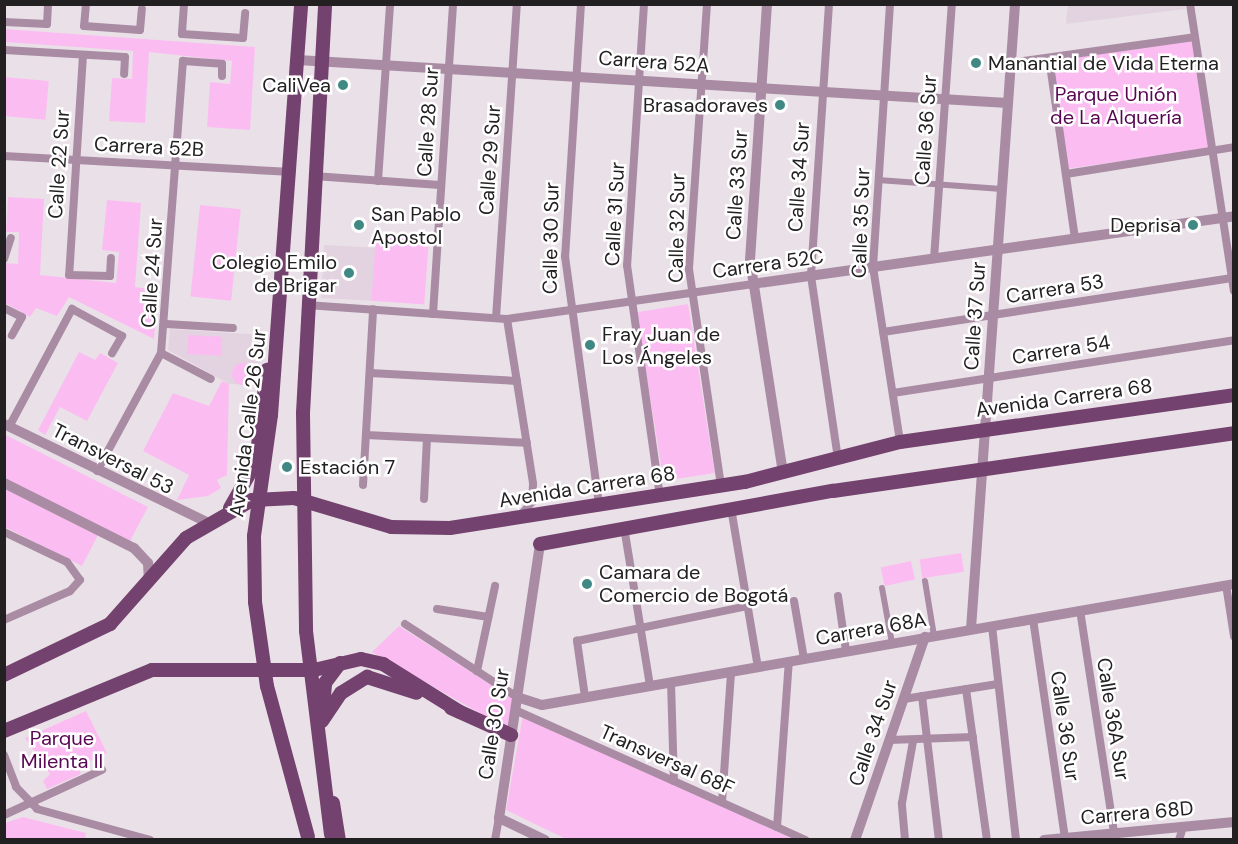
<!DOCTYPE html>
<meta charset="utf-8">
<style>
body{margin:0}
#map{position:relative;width:1238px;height:844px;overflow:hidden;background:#eae1e8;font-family:"DM Sans",sans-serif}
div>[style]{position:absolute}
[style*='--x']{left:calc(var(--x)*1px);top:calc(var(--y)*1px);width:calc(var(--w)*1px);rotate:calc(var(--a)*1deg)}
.built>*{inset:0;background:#e3d3e0;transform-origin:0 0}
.green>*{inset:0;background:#fbbdf1;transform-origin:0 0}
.round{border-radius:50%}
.pedestrian>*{height:6px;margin:-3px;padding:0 3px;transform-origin:3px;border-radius:3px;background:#a98ca4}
.minor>*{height:8px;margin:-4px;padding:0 4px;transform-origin:4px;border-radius:4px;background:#a98ca4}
.tertiary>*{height:10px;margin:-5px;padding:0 5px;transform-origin:5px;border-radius:5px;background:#a98ca4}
.primary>*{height:14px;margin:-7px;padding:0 7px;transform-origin:7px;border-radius:7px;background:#74426e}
.primary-bridge>*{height:14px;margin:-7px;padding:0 7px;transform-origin:7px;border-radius:7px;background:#74426e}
.dots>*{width:16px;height:16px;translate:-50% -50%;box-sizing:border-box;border:3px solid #fff;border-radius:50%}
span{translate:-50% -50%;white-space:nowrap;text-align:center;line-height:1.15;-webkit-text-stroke:5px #fff;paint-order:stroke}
.street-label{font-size:20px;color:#232022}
.poi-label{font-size:20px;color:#232022}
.left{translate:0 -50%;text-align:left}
.right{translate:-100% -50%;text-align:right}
.park-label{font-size:20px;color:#580652}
.frame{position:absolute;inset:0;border:6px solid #232022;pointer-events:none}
</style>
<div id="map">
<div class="built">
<i style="clip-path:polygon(1068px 5px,1185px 5px,1185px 9px,1066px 24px)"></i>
<i style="left:324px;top:245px;width:52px;height:53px;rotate:3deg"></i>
<i style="clip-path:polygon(170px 329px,263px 335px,257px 385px,229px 384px,168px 350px)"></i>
</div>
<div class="green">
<i style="clip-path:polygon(4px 29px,255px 47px,250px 130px,207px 127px,210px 82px,230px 84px,232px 61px,149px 52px,145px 123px,109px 121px,112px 78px,132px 79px,133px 51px,5px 42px)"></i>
<i style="left:1193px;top:38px;width:112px;height:145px;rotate:82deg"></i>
<i style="left:4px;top:77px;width:45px;height:39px;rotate:5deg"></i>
<i style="clip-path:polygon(8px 197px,44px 199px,40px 275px,116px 283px,119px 252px,102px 250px,107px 200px,141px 203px,135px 287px,158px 290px,154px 339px,69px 297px,57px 316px,36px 308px,30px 317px,5px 303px,5px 263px,18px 264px,19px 232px,6px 232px)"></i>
<i style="left:200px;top:205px;width:41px;height:92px;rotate:6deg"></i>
<i style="left:376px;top:235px;width:53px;height:66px;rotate:4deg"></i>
<i style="left:688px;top:304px;width:171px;height:52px;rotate:81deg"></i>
<i style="left:188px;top:335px;width:34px;height:19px;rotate:3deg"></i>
<i style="clip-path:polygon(79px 352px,95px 360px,100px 353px,118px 363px,87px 421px,60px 407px,45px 435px,38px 430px)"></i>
<i class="round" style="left:232px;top:363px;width:22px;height:22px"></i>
<i style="clip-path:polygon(222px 381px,229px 384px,227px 475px,217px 480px,221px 488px,208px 496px,177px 500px,189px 475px,143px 451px,173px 393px,209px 406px)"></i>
<i style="clip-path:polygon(4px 434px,148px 507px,130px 541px,5px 479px)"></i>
<i style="clip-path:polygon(4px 488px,98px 535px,82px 566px,5px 527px)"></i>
<i style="left:961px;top:553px;width:19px;height:42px;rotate:81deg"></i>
<i style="left:911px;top:561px;width:19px;height:31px;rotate:78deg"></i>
<i style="clip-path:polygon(399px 626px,512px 698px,508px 729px,372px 652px)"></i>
<i style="clip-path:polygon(86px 711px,107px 753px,78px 767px,81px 774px,47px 789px,43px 781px,50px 774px,25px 738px)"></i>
<i style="clip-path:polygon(523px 715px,793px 839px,566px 839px,506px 810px)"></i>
<i style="clip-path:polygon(23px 817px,86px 833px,85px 839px,5px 839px,5px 823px)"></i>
</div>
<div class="pedestrian">
<i style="--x:878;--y:180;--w:124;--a:4.2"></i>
<i style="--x:925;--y:581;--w:56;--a:80.7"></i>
<i style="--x:882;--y:588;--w:56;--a:79.7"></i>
</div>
<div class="minor">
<i style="--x:86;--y:4;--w:22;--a:95"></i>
<i style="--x:84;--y:26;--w:56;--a:4.1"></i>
<i style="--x:140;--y:30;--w:21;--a:-85"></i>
<i style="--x:184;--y:4;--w:30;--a:94"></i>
<i style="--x:182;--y:34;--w:61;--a:3.8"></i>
<i style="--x:243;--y:38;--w:25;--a:-85"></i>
<i style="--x:581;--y:4;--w:253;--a:93.6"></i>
<i style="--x:565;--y:256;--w:251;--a:82.2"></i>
<i style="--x:644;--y:4;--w:262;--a:93.7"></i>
<i style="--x:627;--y:265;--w:233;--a:81.9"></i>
<i style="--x:707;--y:4;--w:266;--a:93.9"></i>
<i style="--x:689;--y:269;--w:219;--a:81.6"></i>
<i style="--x:829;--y:4;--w:273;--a:93.8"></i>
<i style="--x:811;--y:276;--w:184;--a:81.6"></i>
<i style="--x:890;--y:4;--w:264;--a:93.7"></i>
<i style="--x:873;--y:267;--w:177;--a:81.2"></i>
<i style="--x:1190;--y:4;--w:290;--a:81.3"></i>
<i style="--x:4;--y:22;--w:43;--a:2.7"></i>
<i style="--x:47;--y:24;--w:20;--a:-87"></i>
<i style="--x:4;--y:50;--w:121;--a:3.3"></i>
<i style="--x:125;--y:57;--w:17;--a:93"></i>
<i style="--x:83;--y:55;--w:220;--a:93.6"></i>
<i style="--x:69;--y:275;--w:41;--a:1.4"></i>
<i style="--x:110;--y:276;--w:18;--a:-87"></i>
<i style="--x:1049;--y:58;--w:183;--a:81.8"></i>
<i style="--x:1010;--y:63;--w:186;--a:-8"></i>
<i style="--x:4;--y:156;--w:288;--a:3.2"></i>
<i style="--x:1066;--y:174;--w:170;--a:-9.1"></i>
<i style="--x:314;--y:176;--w:126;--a:4.1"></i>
<i style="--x:378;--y:181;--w:177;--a:-86.1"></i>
<i style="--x:4;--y:259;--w:22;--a:-72"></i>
<i style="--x:934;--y:259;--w:256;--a:-86"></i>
<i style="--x:306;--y:305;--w:201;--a:4"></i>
<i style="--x:507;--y:319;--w:247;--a:-8.1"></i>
<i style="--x:4;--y:308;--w:20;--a:27"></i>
<i style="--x:22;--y:317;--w:21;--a:119"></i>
<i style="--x:433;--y:314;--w:311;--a:-86.3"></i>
<i style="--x:496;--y:318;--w:315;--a:-86.2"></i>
<i style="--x:507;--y:319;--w:167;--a:81"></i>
<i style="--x:533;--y:484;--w:18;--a:93"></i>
<i style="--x:532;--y:502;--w:18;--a:131"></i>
<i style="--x:166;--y:324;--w:67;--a:3.4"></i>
<i style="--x:883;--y:332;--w:353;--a:-8.8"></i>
<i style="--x:161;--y:353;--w:56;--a:27.5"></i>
<i style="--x:370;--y:373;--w:147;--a:3.1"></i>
<i style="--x:893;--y:393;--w:345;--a:-8.8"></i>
<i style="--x:9;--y:427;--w:134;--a:-61.9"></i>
<i style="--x:72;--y:309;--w:57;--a:28.4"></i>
<i style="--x:122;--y:336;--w:20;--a:120"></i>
<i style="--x:366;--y:435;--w:161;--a:2.8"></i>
<i style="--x:97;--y:471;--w:134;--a:-61.5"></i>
<i style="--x:161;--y:353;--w:293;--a:-85.7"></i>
<i style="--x:183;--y:61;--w:39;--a:4"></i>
<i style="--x:222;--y:64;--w:12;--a:90"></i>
<i style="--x:363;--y:485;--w:176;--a:-86.7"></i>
<i style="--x:424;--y:499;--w:61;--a:-87.2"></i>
<i style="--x:731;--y:508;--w:161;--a:80.4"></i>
<i style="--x:624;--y:527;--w:161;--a:80.7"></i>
<i style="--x:4;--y:532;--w:70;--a:25.5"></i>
<i style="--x:67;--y:562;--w:22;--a:54"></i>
<i style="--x:80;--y:580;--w:15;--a:132"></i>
<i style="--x:70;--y:591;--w:72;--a:156.3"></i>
<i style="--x:1226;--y:585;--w:52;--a:81.1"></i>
<i style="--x:838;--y:596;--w:56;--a:81.7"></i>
<i style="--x:794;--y:601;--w:59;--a:80.2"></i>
<i style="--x:437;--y:609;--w:52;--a:8.9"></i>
<i style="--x:1080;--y:610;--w:226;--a:81.3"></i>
<i style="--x:1033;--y:619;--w:221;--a:81.7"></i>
<i style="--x:405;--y:624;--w:134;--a:33.1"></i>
<i style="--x:992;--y:626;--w:215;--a:83.6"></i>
<i style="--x:477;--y:671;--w:87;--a:-78"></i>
<i style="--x:671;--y:682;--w:99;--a:88.3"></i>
<i style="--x:966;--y:689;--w:152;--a:82.1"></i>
<i style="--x:922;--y:696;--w:145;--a:83.3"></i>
<i style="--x:585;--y:697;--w:57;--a:-98.1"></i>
<i style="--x:577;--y:641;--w:175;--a:-11.6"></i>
<i style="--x:904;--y:699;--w:95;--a:-9.1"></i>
<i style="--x:515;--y:710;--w:318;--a:24.1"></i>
<i style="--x:889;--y:740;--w:84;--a:-2"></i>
<i style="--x:4;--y:755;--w:34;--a:69"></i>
<i style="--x:16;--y:787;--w:30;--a:46"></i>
<i style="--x:37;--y:809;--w:117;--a:15.3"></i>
<i style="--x:722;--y:802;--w:130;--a:-86"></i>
<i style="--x:4;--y:815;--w:108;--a:-24.7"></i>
<i style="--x:777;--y:827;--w:166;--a:-85.9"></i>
<i style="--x:495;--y:840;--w:22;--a:-80"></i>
<i style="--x:905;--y:840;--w:37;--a:-95"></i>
<i style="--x:902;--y:803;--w:63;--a:-79.9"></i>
<i style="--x:1179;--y:840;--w:14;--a:-73"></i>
</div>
<div class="tertiary">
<i style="--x:767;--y:4;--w:257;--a:93.8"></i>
<i style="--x:750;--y:260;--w:216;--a:81.2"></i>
<i style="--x:298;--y:60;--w:711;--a:3.47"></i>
<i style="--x:752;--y:284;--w:487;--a:-8"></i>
<i style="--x:4;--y:424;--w:225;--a:25.8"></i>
<i style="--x:4;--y:483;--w:145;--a:26.6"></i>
<i style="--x:134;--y:548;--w:21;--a:47"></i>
<i style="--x:148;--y:563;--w:19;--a:87"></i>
<i style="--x:540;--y:544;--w:277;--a:98.5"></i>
<i style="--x:499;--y:818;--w:51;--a:25.6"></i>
<i style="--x:971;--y:629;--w:627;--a:-85.97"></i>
<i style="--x:517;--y:697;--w:26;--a:18"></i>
<i style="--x:542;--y:705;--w:702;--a:-9.92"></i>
<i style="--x:855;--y:840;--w:215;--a:-71"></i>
<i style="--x:1044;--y:840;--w:191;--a:-5.4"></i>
</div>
<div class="primary">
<i style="--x:303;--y:413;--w:410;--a:-86.9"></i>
<i style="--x:271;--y:415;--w:412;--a:-85.8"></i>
<i style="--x:230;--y:508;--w:53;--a:-60.5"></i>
<i style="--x:256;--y:462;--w:93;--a:-83.2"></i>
<i style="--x:540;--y:544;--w:298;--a:-10.3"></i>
<i style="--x:833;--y:491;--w:405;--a:-8.2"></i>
<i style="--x:4;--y:675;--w:118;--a:-25.7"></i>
<i style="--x:110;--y:624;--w:115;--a:-48.5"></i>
<i style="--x:186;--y:538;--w:76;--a:-29.9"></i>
<i style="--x:252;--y:500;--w:42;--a:-2.7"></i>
<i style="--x:294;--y:498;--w:101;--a:16.6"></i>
<i style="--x:391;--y:527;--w:59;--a:1"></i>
<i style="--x:450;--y:528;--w:299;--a:-8.9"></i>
<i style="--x:745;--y:482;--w:160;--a:-14.5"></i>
<i style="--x:900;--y:442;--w:337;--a:-8"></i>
<i style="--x:451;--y:708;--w:66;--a:24.2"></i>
<i style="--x:322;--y:719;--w:36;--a:-85"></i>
<i style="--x:325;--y:683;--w:25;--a:-53"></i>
<i style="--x:322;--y:721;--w:34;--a:-56"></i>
<i style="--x:341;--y:693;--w:31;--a:-32"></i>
<i style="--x:367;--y:677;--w:52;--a:17.7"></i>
<i style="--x:4;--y:731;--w:160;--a:-22.4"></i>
<i style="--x:152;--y:670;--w:162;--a:0"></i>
<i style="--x:314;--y:670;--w:48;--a:-13.2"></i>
<i style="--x:361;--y:659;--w:23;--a:13"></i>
<i style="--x:383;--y:664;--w:91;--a:31.9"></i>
<i style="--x:333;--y:803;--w:37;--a:81"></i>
</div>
<div class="primary-bridge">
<i style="--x:303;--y:413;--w:218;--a:89.2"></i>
<i style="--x:306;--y:631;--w:205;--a:83"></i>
<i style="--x:271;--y:415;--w:122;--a:98"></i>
<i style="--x:254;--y:536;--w:66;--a:89.1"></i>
<i style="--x:255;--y:602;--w:85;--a:81.9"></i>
<i style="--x:267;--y:686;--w:156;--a:74.8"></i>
</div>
<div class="dots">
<i style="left:976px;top:63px;background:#408883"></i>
<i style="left:343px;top:85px;background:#408883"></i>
<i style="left:780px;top:105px;background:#408883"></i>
<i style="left:359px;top:225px;background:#408883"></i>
<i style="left:1193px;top:225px;background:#408883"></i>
<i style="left:349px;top:273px;background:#408883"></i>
<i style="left:590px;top:345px;background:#408883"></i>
<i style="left:287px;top:467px;background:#408883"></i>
<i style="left:587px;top:584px;background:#408883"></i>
</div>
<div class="street-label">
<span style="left:654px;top:62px;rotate:4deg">Carrera 52A</span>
<span style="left:428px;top:122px;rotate:-86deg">Calle 28 Sur</span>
<span style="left:926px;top:130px;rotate:-86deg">Calle 36 Sur</span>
<span style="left:149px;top:147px;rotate:3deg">Carrera 52B</span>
<span style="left:490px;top:160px;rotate:-86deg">Calle 29 Sur</span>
<span style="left:59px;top:164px;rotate:-86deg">Calle 22 Sur</span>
<span style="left:799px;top:177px;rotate:-86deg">Calle 34 Sur</span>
<span style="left:737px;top:185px;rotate:-86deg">Calle 33 Sur</span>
<span style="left:615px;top:214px;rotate:-87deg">Calle 31 Sur</span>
<span style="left:861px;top:223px;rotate:-88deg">Calle 35 Sur</span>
<span style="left:677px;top:228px;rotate:-89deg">Calle 32 Sur</span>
<span style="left:551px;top:238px;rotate:-89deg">Calle 30 Sur</span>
<span style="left:768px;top:264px;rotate:-8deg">Carrera 52C</span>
<span style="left:152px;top:273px;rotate:-86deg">Calle 24 Sur</span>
<span style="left:1055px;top:289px;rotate:-9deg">Carrera 53</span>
<span style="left:975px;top:316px;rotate:-86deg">Calle 37 Sur</span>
<span style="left:1061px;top:350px;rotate:-9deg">Carrera 54</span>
<span style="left:1064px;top:398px;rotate:-8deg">Avenida Carrera 68</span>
<span style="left:248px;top:423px;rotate:-83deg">Avenida Calle 26 Sur</span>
<span style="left:113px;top:459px;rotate:27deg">Transversal 53</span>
<span style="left:587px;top:487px;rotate:-9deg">Avenida Carrera 68</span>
<span style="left:871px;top:629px;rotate:-10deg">Carrera 68A</span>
<span style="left:1113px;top:719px;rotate:81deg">Calle 36A Sur</span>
<span style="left:494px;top:724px;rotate:-81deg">Calle 30 Sur</span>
<span style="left:1065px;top:726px;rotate:82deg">Calle 36 Sur</span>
<span style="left:873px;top:733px;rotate:-71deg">Calle 34 Sur</span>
<span style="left:667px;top:760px;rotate:24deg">Transversal 68F</span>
<span style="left:1137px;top:813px;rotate:-5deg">Carrera 68D</span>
</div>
<div class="poi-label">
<span class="left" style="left:988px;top:63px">Manantial de Vida Eterna</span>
<span class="right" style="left:331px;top:85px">CaliVea</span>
<span class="right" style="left:768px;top:105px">Brasadoraves</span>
<span class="left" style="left:371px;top:226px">San Pablo<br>Apostol</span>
<span class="right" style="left:1181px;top:225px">Deprisa</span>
<span class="right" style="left:337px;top:274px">Colegio Emilo<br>de Brigar</span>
<span class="left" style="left:602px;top:346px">Fray Juan de<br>Los Ángeles</span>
<span class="left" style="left:300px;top:467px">Estación 7</span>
<span class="left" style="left:599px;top:584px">Camara de<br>Comercio de Bogotá</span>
</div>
<div class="park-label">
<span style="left:1116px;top:106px">Parque Unión<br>de La Alquería</span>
<span style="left:62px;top:750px">Parque<br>Milenta II</span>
</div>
<div class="frame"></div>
</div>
